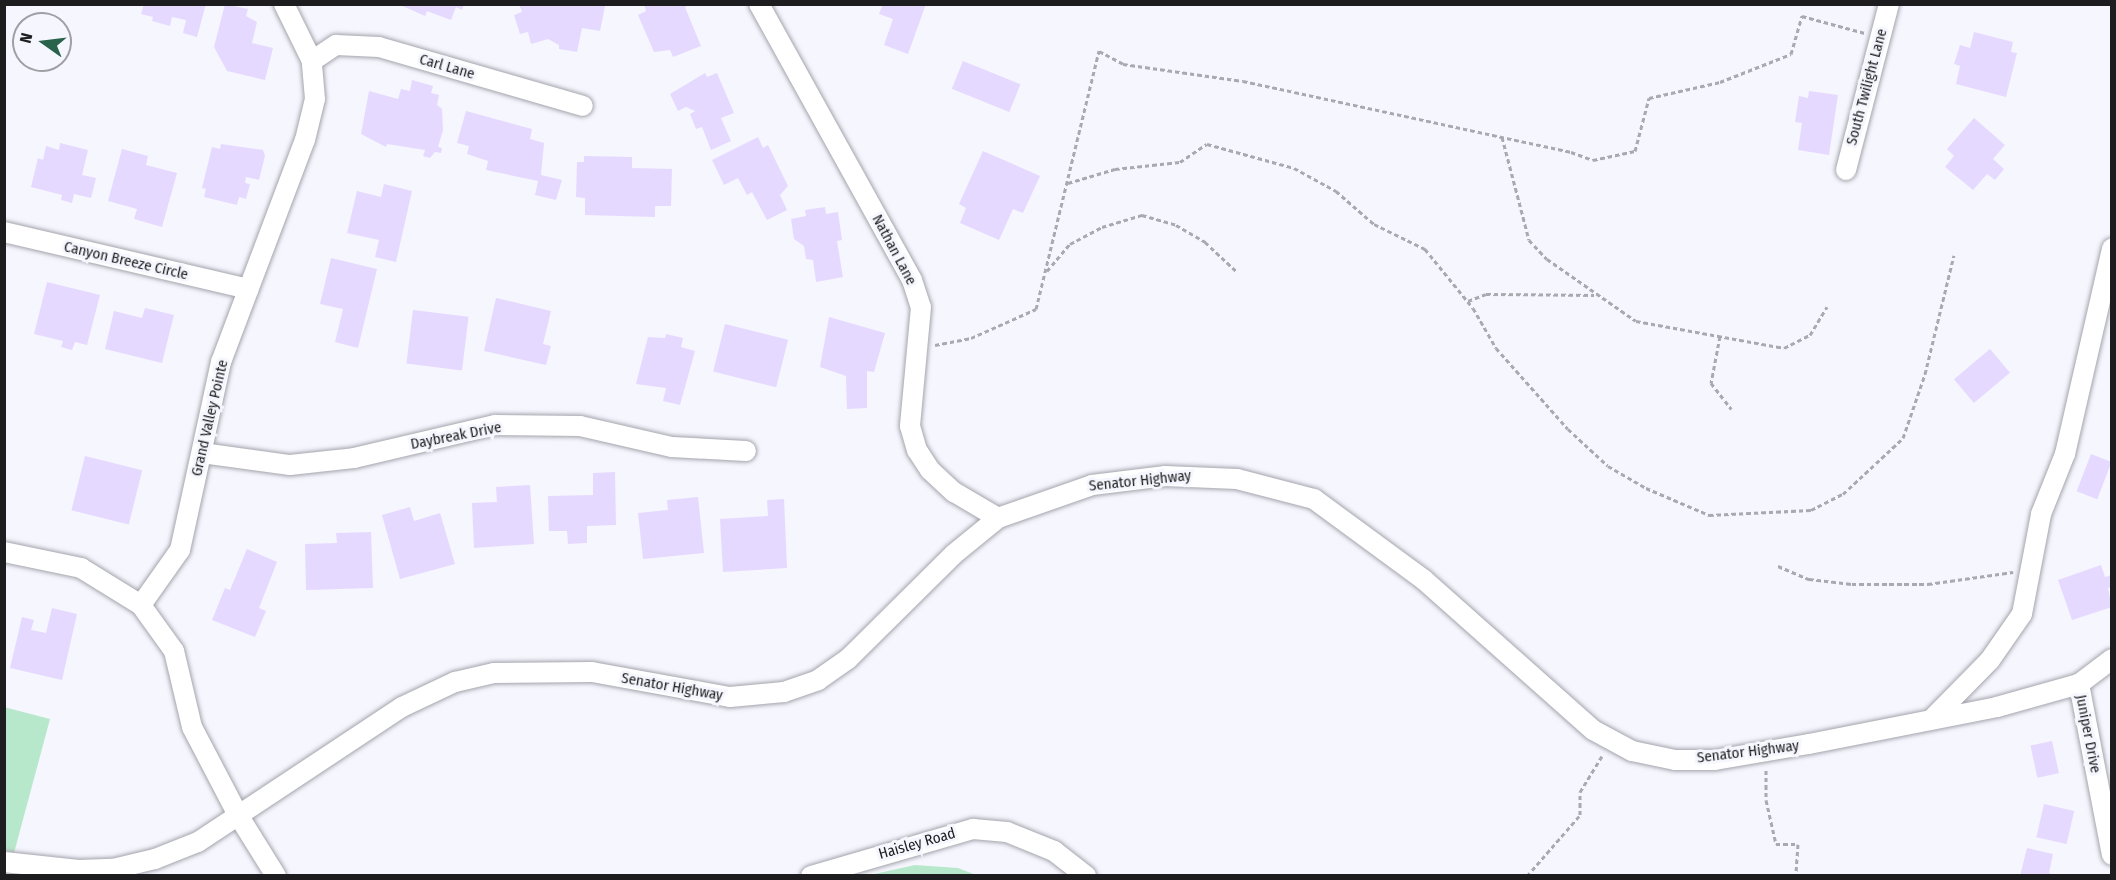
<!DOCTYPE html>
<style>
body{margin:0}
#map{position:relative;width:2116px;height:880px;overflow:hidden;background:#f6f6fe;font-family:"Fira Sans Condensed",sans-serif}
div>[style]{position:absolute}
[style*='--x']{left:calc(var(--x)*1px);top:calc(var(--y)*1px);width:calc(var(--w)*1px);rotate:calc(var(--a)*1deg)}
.green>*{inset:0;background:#b8e8cb}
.building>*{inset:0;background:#e6d9ff;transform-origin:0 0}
.path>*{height:3px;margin-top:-1.5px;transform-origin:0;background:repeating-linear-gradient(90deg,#a9a9b0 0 4.5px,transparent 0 7.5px)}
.roads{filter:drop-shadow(0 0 2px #a4a4ad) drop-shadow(0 0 2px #a4a4ad)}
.minor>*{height:20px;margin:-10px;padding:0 10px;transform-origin:10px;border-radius:10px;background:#fff}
span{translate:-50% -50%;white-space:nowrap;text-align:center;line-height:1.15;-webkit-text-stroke:6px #f6f6fe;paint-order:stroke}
.street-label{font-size:15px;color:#1d1d20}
.frame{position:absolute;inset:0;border:6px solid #1d1d20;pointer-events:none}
.north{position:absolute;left:12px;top:12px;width:60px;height:60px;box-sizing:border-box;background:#f6f6fe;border:2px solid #9f9fa5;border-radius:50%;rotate:284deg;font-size:16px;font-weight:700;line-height:24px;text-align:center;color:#1d1d20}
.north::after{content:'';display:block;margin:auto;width:21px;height:27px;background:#2a634b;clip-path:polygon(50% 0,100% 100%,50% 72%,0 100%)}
</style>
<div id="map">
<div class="green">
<i style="clip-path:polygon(4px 707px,50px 719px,14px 853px,5px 850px)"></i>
<i style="clip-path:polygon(915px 865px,958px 868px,976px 875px,870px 875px)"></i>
</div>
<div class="building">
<i style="clip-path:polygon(144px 4px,206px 4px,197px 37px,183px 33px,186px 20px,172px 17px,170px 26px,152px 21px,153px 17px,141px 14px)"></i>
<i style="clip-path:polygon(225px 4px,248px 9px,246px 16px,257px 22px,252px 43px,273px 48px,265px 80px,227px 71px,214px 47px)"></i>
<i style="clip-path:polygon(398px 4px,464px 4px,462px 10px,456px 7px,451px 20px,427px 11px,425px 16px)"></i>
<i style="clip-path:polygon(519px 4px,599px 4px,605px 6px,600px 31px,582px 28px,577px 52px,559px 49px,559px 45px,548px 39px,531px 44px,528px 32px,520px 34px,514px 15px,522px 12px)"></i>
<i style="clip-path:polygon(644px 4px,691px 4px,685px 7px,701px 46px,673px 57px,670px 50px,654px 52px,638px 15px,646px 11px)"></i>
<i style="clip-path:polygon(883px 4px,926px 4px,908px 54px,884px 45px,893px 19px,879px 14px)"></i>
<i style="clip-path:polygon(1974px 32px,2013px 42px,2011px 52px,2017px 53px,2006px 97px,1956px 84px,1960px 66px,1954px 64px,1960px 45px,1970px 48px)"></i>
<i style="left:963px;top:61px;width:62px;height:30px;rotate:22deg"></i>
<i style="clip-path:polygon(705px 73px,707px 77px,717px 73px,734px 113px,721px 118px,731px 141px,711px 150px,702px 127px,696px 129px,690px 114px,695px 111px,686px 107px,678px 111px,670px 94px)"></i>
<i style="clip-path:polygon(412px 80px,433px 86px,431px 93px,439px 95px,437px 105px,442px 109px,443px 130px,438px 147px,442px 148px,441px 153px,435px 152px,430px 158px,423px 156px,425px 150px,387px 144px,386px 147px,361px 134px,369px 91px,398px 99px,401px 89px,410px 91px)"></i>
<i style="clip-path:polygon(1809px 91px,1838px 95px,1829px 155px,1798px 150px,1802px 123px,1795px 122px,1799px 96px,1808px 98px)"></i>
<i style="clip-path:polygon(466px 111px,532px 129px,530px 139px,544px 143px,541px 175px,562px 180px,556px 200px,535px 195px,538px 181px,486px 170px,488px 161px,467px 154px,469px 146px,457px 143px)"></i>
<i style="clip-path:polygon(1974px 118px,2005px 145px,1993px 159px,2004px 169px,1995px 180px,1987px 174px,1973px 190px,1945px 167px,1954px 156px,1947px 149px)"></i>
<i style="clip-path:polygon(758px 137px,763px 148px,768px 145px,788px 186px,780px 195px,787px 210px,767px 220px,752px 192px,747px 195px,738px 178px,724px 185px,712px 160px)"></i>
<i style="clip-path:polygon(60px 143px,88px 150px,82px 175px,96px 178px,91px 198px,74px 194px,72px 203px,61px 200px,62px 195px,31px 187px,38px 158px,43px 160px,46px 146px,59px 150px)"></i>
<i style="clip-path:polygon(221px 144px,263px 150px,265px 156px,259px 180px,246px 177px,245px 183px,250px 184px,246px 199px,239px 197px,237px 205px,204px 197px,206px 189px,202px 188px,212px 147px,220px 149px)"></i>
<i style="clip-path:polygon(122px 149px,148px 156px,146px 165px,177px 173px,162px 227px,134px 219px,137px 209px,108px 201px)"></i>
<i style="clip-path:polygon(983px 151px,1040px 176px,1023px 213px,1013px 209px,999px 240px,960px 223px,966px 208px,959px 204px)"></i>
<i style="clip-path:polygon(584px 156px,632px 157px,632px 168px,672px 169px,671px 206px,655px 206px,655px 217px,585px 215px,585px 198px,576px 197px,577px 162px,584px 162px)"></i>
<i style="clip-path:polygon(384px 184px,412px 191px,396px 262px,375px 257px,379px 240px,347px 233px,357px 191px,381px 197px)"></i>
<i style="clip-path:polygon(825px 207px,826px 214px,838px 212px,842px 240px,837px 241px,843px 277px,816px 282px,813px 260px,806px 259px,804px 246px,794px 239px,791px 219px,806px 216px,805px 210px)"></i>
<i style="clip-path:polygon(331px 258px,377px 269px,358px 348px,335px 342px,343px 309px,320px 304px)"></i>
<i style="clip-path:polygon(47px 282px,100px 295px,87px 345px,75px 342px,72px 350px,61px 347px,63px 341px,34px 334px)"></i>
<i style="clip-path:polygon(496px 298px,551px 311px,543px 344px,551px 346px,546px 365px,484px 351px)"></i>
<i style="clip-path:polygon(145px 308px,174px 315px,162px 363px,105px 349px,114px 311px,142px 318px)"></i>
<i style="left:413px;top:310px;width:56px;height:54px;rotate:7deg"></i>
<i style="clip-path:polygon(829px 317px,885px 333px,874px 372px,867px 371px,867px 408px,847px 409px,846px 376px,820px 367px)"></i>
<i style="left:725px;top:324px;width:65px;height:49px;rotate:14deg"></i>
<i style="clip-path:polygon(666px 334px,683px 338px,681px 347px,695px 351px,680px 405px,663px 401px,666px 388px,636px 384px,648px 337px,665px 338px)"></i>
<i style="left:1990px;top:349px;width:31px;height:47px;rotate:50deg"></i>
<i style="left:2091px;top:454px;width:22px;height:40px;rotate:21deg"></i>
<i style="left:85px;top:456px;width:59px;height:56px;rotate:14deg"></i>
<i style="clip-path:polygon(615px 472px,616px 525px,587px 526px,587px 543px,568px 544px,567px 531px,549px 531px,548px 496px,593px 495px,593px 473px)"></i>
<i style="clip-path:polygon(530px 485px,534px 544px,474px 548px,472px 503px,497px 502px,496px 487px)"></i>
<i style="clip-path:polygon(698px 497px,704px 553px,643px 559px,638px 513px,668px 510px,667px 500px)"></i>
<i style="clip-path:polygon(784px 499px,787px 568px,723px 572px,720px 519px,768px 516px,767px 500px)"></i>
<i style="clip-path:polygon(410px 507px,414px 521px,440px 513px,455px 564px,400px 579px,382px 515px)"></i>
<i style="clip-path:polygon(371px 532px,373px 588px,306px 590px,305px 544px,337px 543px,336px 533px)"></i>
<i style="clip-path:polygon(247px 549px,277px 562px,259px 608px,266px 611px,255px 637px,212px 620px,225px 588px,230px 590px)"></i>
<i style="clip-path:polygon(2101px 565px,2105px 577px,2112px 575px,2112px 587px,2108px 588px,2112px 607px,2072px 620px,2058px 580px)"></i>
<i style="clip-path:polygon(52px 608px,77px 614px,62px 680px,10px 668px,22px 617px,34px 620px,31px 630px,46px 633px)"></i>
<i style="left:2052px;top:741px;width:33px;height:22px;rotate:78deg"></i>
<i style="left:2044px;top:804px;width:31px;height:34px;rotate:13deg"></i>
<i style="clip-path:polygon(2027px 848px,2053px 854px,2049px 873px,2057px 876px,2020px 876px)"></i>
</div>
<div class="path">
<i style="--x:1502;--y:137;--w:106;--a:75.3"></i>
<i style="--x:1529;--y:240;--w:26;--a:47"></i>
<i style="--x:1547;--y:259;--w:108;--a:34.9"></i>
<i style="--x:1636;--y:321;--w:150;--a:10.3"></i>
<i style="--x:1784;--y:348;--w:29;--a:-27"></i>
<i style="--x:1810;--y:335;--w:33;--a:-59"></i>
<i style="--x:1068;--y:183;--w:49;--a:-16.6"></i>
<i style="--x:1115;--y:169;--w:65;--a:-6.1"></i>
<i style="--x:1180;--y:162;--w:32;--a:-34"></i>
<i style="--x:1207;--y:144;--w:90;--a:15.4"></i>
<i style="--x:1294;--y:168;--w:48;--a:28.7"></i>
<i style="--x:1336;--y:191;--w:50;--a:41"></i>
<i style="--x:1374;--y:224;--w:57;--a:26.1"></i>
<i style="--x:1425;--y:249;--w:76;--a:50.9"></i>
<i style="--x:1473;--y:308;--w:46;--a:60.1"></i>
<i style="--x:1496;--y:348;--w:108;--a:48.4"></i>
<i style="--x:1568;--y:429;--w:54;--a:42.8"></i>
<i style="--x:1608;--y:466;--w:44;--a:30.1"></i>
<i style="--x:1646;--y:488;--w:69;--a:23.2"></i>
<i style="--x:1709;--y:515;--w:102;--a:-2.8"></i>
<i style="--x:1811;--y:510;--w:36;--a:-27"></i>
<i style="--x:1843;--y:494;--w:82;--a:-43"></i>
<i style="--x:1903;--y:438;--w:68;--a:-71"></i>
<i style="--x:1925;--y:374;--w:122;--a:-76.3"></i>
<i style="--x:1047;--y:271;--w:35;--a:-50"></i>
<i style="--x:1070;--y:244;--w:36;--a:-28"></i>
<i style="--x:1102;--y:227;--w:42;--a:-16.7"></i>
<i style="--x:1142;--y:215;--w:35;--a:16"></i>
<i style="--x:1176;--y:225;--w:34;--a:30"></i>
<i style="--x:1205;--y:242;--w:42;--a:43.1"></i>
<i style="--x:1468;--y:301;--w:19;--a:-21"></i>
<i style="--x:1486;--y:294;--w:108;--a:0.5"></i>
<i style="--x:1720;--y:336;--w:48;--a:100.8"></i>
<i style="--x:1711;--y:383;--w:33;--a:52"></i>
<i style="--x:935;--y:345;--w:37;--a:-11"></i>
<i style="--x:971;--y:338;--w:71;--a:-24"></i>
<i style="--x:1036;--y:309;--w:266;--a:-76.3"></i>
<i style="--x:1099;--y:51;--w:27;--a:28"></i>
<i style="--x:1123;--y:64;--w:121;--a:8.1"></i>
<i style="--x:1243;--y:81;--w:336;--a:12.2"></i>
<i style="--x:1571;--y:152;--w:23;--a:20"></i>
<i style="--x:1593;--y:160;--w:43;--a:-12.1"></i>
<i style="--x:1635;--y:151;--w:55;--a:-75.2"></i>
<i style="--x:1649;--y:98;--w:73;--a:-12.7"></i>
<i style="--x:1720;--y:82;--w:76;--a:-21.5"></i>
<i style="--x:1791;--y:54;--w:40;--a:-74"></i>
<i style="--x:1802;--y:16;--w:65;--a:15.1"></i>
<i style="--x:1778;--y:566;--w:34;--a:23"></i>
<i style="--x:1809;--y:579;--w:43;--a:6.6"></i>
<i style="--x:1852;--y:584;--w:76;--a:0"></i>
<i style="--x:1928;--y:584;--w:86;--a:-8"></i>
<i style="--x:1766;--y:770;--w:30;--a:90"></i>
<i style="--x:1766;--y:800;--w:45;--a:77.2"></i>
<i style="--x:1776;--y:844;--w:22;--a:0"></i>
<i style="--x:1798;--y:844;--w:32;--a:94"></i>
<i style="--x:1527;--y:876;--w:81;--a:-49"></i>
<i style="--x:1580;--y:815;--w:23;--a:-90"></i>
<i style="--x:1580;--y:792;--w:42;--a:-58.6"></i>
</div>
<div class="roads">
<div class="minor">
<i style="--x:759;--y:4;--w:316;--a:61"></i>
<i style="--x:912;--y:280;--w:28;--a:72"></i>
<i style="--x:921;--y:307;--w:120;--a:95.3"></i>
<i style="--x:910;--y:426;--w:25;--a:74"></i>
<i style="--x:917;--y:450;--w:24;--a:57"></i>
<i style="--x:930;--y:470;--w:33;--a:43"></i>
<i style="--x:954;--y:492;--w:51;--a:30.6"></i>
<i style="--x:312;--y:61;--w:29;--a:-34"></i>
<i style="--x:336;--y:45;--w:43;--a:2.7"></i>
<i style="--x:379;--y:47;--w:212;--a:16.1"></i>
<i style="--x:1846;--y:170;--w:171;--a:-75.5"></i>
<i style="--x:4;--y:232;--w:251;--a:13.1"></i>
<i style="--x:202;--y:453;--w:89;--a:7.8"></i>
<i style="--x:290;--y:465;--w:64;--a:-6.2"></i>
<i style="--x:354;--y:458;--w:145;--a:-13.2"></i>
<i style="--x:495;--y:425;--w:85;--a:0.7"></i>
<i style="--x:580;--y:426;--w:94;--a:12.9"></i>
<i style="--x:672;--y:447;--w:74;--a:3.1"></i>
<i style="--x:4;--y:552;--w:79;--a:11.7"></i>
<i style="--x:81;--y:568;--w:70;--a:31.7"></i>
<i style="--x:2079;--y:684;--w:174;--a:79.1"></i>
<i style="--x:1933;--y:718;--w:81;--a:-45.5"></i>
<i style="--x:1990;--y:660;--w:56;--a:-55.2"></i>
<i style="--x:2022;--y:614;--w:102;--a:-79.2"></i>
<i style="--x:2041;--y:514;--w:65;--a:-68.2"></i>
<i style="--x:2065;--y:454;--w:211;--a:-77.1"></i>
<i style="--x:4;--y:862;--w:75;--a:6.1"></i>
<i style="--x:79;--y:870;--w:34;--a:-2"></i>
<i style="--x:113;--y:869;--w:43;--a:-13.4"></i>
<i style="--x:155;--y:859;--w:46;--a:-21.6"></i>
<i style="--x:198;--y:842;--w:245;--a:-33.5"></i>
<i style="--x:402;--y:707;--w:59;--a:-25.3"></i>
<i style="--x:455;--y:682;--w:40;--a:-13"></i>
<i style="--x:494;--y:673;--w:98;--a:-0.6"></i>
<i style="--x:592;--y:672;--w:140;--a:10.3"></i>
<i style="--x:730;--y:697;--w:54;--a:-5.3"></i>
<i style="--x:784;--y:692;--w:36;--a:-19"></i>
<i style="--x:818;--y:680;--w:37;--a:-35"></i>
<i style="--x:848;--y:659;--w:149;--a:-44.7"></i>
<i style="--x:954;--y:554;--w:57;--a:-39.3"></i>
<i style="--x:998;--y:518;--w:100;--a:-19.3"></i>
<i style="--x:1092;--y:485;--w:74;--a:-7"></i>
<i style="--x:1165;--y:476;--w:72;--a:2.4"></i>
<i style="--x:1237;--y:479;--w:80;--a:14.6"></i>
<i style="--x:1314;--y:499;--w:135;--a:36.3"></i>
<i style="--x:1423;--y:579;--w:227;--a:41.6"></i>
<i style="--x:1593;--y:730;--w:44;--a:28.3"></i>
<i style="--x:1632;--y:751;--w:44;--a:11.8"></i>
<i style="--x:1675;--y:760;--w:40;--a:0"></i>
<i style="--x:1715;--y:760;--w:95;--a:-9.7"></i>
<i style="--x:1809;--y:744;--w:192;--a:-11.1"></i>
<i style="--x:1997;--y:707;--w:85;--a:-15.7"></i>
<i style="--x:2079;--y:684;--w:41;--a:-37.1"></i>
<i style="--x:276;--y:876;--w:72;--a:-121.9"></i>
<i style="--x:238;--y:815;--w:99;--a:-117.6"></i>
<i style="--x:192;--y:727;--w:78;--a:-103.3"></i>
<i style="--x:174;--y:651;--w:57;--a:-125.7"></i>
<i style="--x:141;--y:605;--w:67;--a:-54.7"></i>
<i style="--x:180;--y:550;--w:192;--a:-77.7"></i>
<i style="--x:221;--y:362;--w:237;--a:-69.3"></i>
<i style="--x:305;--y:140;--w:42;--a:-76.3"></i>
<i style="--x:315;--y:99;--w:38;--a:-95"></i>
<i style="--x:312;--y:61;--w:64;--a:-116.2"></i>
<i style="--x:811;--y:876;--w:169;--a:-16.2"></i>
<i style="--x:973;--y:829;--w:34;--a:5"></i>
<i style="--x:1007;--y:832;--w:51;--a:22"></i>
<i style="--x:1054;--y:851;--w:41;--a:38"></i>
</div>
</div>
<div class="street-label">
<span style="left:447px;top:67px;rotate:16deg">Carl Lane</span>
<span style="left:1867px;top:87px;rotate:-75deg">South Twilight Lane</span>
<span style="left:894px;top:250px;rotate:62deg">Nathan Lane</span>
<span style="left:126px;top:261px;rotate:13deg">Canyon Breeze Circle</span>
<span style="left:210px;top:418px;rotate:-77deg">Grand Valley Pointe</span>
<span style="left:456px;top:436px;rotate:-11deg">Daybreak Drive</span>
<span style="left:1140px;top:481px;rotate:-6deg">Senator Highway</span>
<span style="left:672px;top:687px;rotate:10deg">Senator Highway</span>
<span style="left:2088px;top:734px;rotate:79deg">Juniper Drive</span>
<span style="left:1748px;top:752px;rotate:-7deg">Senator Highway</span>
<span style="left:917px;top:844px;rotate:-16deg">Haisley Road</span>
</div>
<div class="frame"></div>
<div class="north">N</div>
</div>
